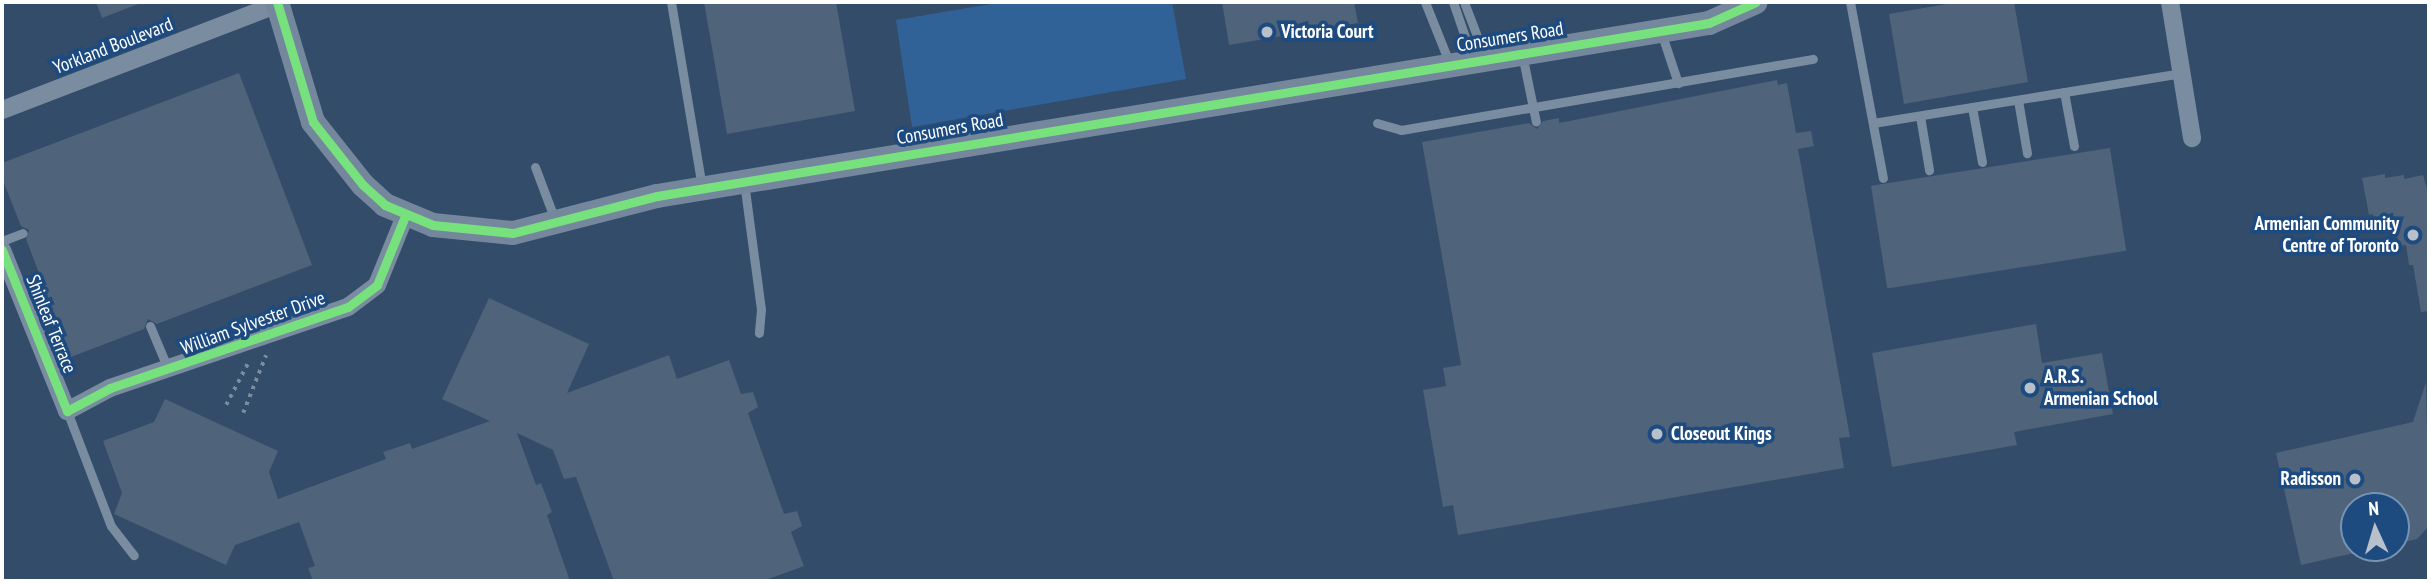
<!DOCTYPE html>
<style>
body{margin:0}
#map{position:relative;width:2431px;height:583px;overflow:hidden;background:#334c6a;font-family:"PT Sans Narrow",sans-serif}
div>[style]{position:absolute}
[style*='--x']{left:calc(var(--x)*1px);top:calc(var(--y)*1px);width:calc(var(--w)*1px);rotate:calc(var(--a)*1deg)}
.green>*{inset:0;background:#306297}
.building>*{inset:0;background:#4f637a;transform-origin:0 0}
.path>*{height:3.5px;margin-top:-1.75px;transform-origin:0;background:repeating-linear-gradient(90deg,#798ca0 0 3.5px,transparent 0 8.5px)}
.lane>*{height:9px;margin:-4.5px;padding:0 4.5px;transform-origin:4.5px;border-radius:4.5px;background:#798ca0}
.street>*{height:18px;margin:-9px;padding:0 9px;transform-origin:9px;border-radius:9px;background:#798ca0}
.secondary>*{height:24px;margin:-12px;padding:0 12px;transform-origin:12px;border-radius:12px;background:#74879d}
.cycleway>*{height:9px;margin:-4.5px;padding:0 4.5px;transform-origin:4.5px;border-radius:4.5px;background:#77e17e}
.dots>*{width:19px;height:19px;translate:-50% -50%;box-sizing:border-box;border:4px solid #1d4b80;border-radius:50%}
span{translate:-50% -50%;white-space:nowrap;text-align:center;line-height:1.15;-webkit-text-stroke:7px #1d4b80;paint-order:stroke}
.poi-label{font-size:19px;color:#fff;font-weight:700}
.left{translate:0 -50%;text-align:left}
.right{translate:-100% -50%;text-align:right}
.street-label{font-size:19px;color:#fff}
.frame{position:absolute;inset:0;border:4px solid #fff;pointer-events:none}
.north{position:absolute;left:2340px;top:492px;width:70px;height:70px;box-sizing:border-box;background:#1d4b80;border:2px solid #7793b3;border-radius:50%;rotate:356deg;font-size:19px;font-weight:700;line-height:28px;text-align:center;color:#fff}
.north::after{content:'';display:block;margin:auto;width:24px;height:32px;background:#b8c0cb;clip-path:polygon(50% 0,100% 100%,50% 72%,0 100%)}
</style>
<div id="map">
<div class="green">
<i style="clip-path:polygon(1003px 2px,1172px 2px,1186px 79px,912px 127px,896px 20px)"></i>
</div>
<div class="building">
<i style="clip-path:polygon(96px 2px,141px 2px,141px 3px,102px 18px)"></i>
<i style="clip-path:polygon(704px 2px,836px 2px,855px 111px,727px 134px)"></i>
<i style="clip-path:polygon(1222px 2px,1354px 2px,1358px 23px,1229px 45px)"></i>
<i style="clip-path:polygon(1958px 2px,2014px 2px,2028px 82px,1904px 104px,1889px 14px)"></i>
<i style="clip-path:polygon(239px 73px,312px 265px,157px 324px,148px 319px,144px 329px,71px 357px,26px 239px,29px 230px,21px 226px,2px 178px,2px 163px)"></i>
<i style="clip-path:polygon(1777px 80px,1778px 85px,1787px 83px,1796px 133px,1811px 131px,1814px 146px,1798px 149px,1850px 437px,1839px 438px,1844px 468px,1458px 535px,1453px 505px,1443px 507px,1423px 390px,1446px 386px,1443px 368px,1461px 365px,1422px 142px,1529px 123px,1537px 129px,1543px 121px,1559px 118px,1559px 123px)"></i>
<i style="left:2110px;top:148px;width:104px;height:242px;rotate:81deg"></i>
<i style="clip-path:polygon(2385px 174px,2385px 178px,2404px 175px,2404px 179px,2423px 175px,2429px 196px,2429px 311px,2421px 312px,2413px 265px,2409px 265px,2406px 245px,2399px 246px,2394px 218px,2374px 221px,2373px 214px,2369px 215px,2362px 178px)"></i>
<i style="clip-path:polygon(489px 298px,589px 344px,567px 393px,669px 355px,677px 379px,729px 360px,741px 394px,753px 392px,758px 407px,748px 413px,784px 514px,797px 511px,802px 526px,791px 532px,804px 566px,763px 581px,614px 581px,576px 477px,564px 479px,553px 450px,517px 433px,536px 485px,541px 483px,552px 512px,547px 515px,570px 581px,313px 581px,308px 568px,315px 566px,299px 522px,235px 545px,226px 565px,114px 514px,122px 493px,103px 441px,154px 422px,165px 399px,278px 451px,269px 472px,278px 499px,386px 459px,383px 452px,410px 443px,412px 449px,490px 421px,442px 399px)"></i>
<i style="clip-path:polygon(2036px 324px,2042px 363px,2102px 353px,2113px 414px,2014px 432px,2017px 445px,1892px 467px,1872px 353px)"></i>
<i style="clip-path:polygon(2426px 382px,2429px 526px,2417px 539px,2396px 544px,2396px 506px,2354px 506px,2354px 553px,2301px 565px,2276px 453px,2413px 422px)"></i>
</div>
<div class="path">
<i style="--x:226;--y:405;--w:47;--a:-62.4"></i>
<i style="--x:243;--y:413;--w:62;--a:-68.4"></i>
</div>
<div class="lane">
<i style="--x:671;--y:2;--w:188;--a:80.5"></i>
<i style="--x:1425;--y:2;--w:65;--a:68.2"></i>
<i style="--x:1453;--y:2;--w:61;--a:71"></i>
<i style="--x:1464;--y:2;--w:59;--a:69.1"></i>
<i style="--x:1850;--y:2;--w:179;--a:79.4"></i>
<i style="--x:1661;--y:32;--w:54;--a:71.6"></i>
<i style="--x:1522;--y:54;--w:69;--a:78.4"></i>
<i style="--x:2064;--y:92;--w:55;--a:79.5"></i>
<i style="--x:2018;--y:100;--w:54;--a:80.4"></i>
<i style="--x:1972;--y:107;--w:56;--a:79.7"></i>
<i style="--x:1920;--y:116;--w:55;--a:80.5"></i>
<i style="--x:1377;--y:123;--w:25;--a:16"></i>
<i style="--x:1401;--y:130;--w:418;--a:-9.8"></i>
<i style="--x:1873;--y:123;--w:313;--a:-9.2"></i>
<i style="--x:535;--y:167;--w:57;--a:69.3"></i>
<i style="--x:744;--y:182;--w:128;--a:82.4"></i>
<i style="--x:761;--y:309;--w:24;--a:95"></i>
<i style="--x:2;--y:241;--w:22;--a:-21"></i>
<i style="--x:150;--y:326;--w:47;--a:67.3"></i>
<i style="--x:67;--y:411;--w:123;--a:69.1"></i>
<i style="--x:111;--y:526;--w:37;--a:52"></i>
</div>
<div class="street">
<i style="--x:2170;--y:2;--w:138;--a:80.8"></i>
<i style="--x:2;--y:110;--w:296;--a:-21"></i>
<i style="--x:2;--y:250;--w:174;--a:68"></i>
<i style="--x:67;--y:411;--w:49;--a:-28.1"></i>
<i style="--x:110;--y:388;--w:251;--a:-18.8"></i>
<i style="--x:348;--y:307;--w:36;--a:-37"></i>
<i style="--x:377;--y:285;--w:74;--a:-67.9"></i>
</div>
<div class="secondary">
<i style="--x:277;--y:2;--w:125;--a:73.3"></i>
<i style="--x:313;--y:122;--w:80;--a:51.6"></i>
<i style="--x:363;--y:185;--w:30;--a:42"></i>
<i style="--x:385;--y:205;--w:52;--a:22.6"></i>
<i style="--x:433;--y:225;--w:80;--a:5.7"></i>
<i style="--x:513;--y:233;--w:149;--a:-14.4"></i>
<i style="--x:657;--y:196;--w:1066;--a:-9.34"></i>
<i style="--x:1709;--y:23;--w:51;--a:-24.1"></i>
</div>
<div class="cycleway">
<i style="--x:277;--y:2;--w:125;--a:73.3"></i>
<i style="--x:313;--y:122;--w:80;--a:51.6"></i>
<i style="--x:363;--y:185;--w:30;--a:42"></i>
<i style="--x:385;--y:205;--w:52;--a:22.6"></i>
<i style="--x:433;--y:225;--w:80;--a:5.7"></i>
<i style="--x:513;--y:233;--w:149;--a:-14.4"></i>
<i style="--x:657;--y:196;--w:1066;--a:-9.34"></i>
<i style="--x:1709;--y:23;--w:51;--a:-24.1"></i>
<i style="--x:2;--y:250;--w:174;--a:68"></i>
<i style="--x:67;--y:411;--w:49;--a:-28.1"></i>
<i style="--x:110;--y:388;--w:251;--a:-18.8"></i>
<i style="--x:348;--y:307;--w:36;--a:-37"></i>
<i style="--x:377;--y:285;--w:74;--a:-67.9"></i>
</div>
<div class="dots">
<i style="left:1267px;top:32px;background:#b8c0cb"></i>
<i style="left:2413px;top:235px;background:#b8c0cb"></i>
<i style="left:2030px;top:388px;background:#b8c0cb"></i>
<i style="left:1657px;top:434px;background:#b8c0cb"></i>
<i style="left:2355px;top:479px;background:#b8c0cb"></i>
</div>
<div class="poi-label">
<span class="left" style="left:1281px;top:32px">Victoria Court</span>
<span class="right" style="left:2399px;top:235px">Armenian Community<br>Centre of Toronto</span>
<span class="left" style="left:2044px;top:388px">A.R.S.<br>Armenian School</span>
<span class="left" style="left:1671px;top:434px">Closeout Kings</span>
<span class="right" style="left:2341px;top:479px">Radisson</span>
</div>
<div class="street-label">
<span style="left:1510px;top:37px;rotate:-9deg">Consumers Road</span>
<span style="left:113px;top:46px;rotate:-21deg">Yorkland Boulevard</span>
<span style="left:950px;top:129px;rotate:-10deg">Consumers Road</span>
<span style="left:253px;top:323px;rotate:-20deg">William Sylvester Drive</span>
<span style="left:51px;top:324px;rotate:68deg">Shinleaf Terrace</span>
</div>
<div class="frame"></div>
<div class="north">N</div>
</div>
